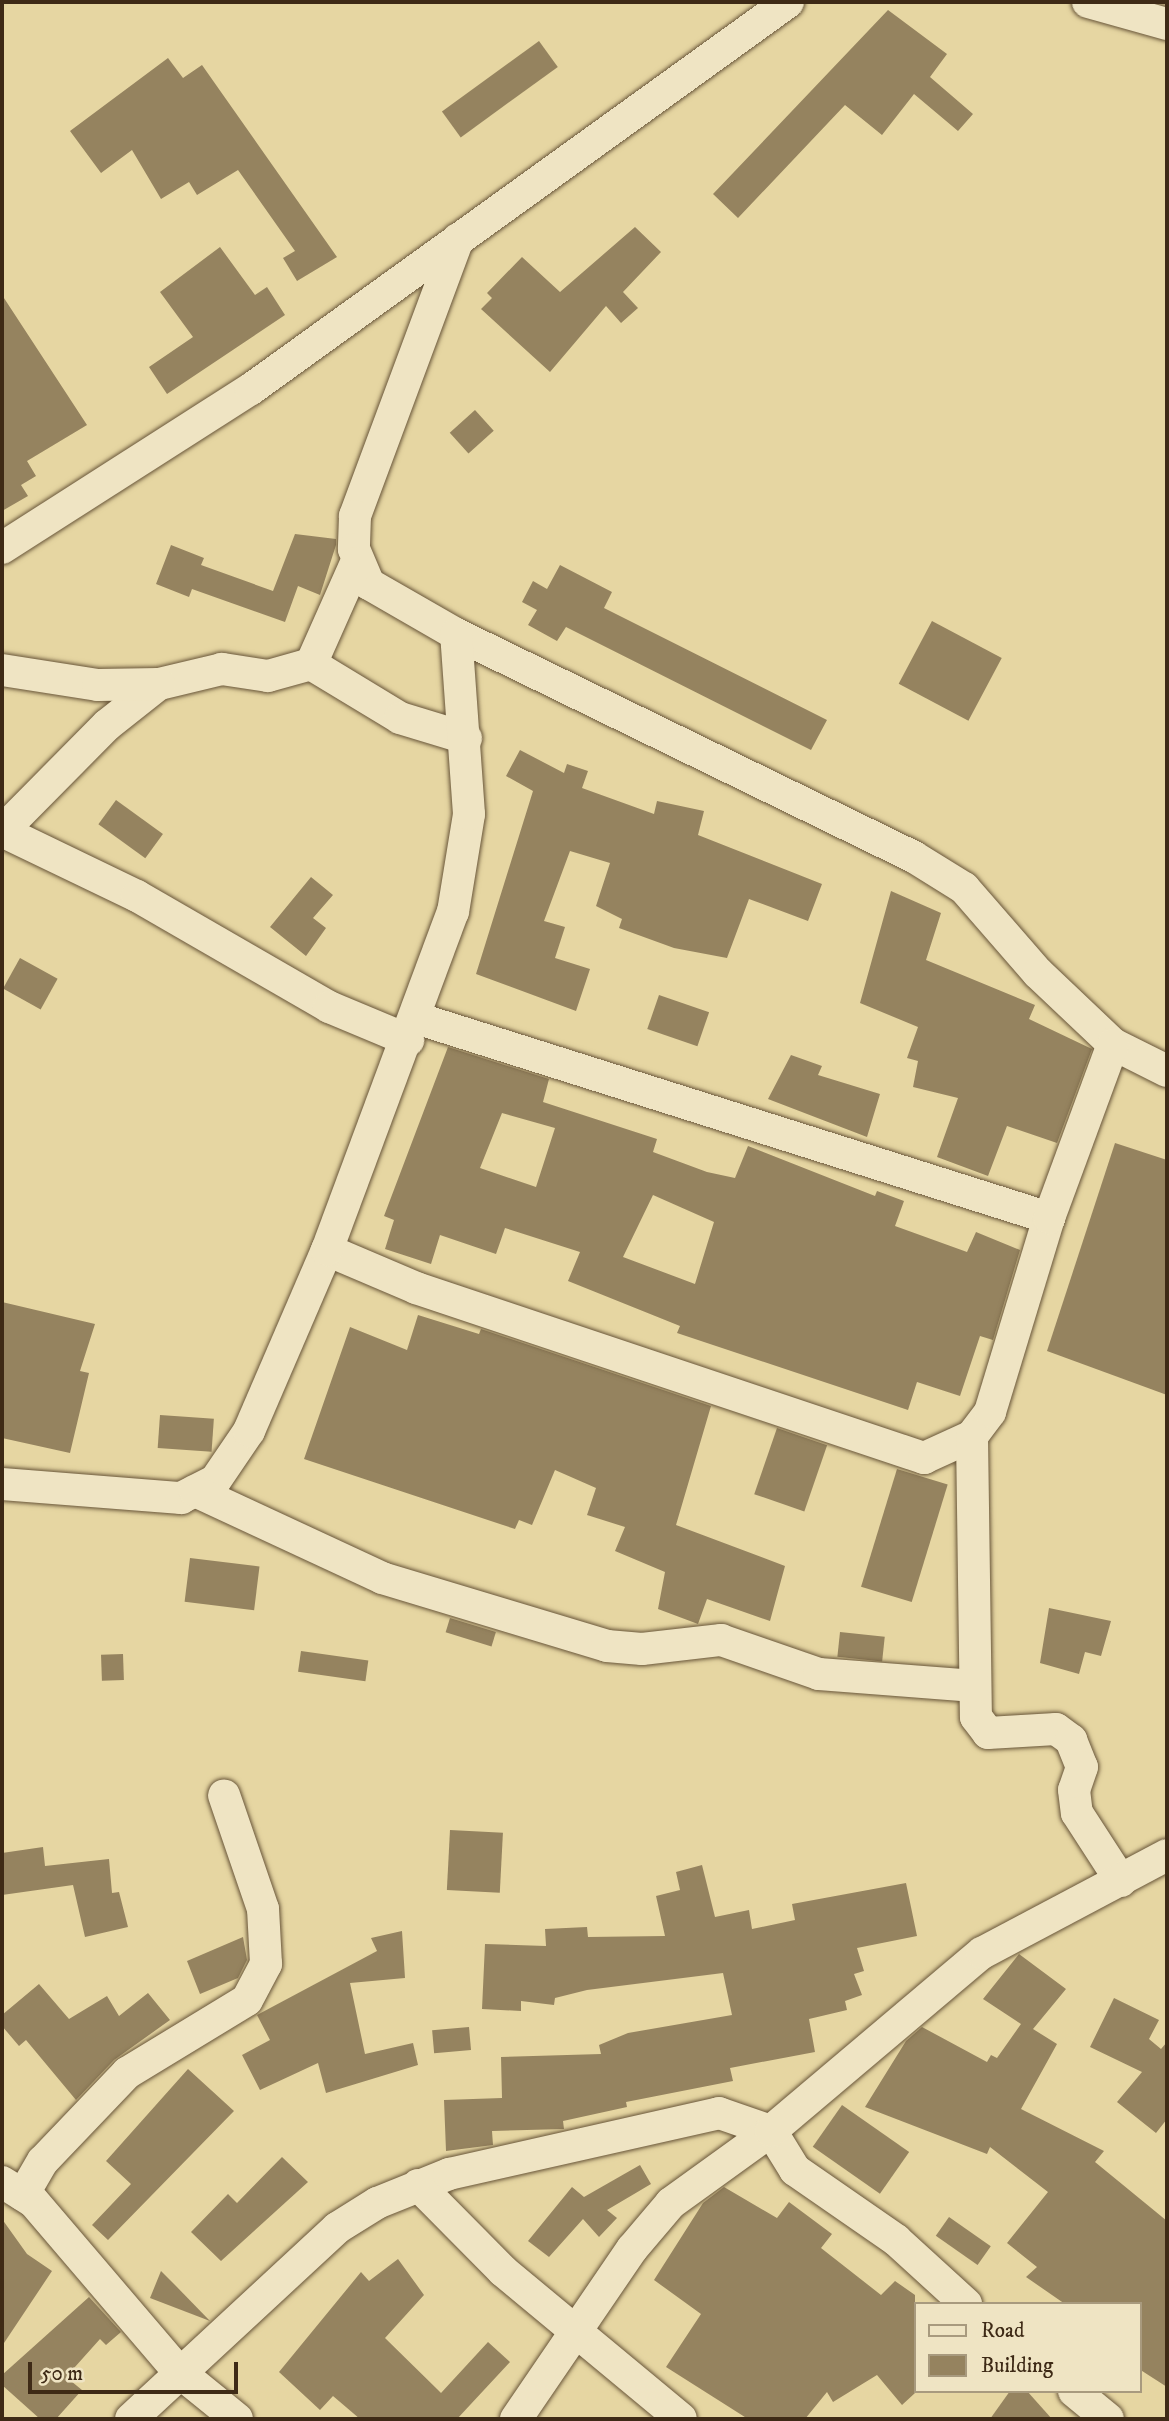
<!DOCTYPE html>
<style>
body{margin:0}
#map{position:relative;width:1169px;height:2421px;overflow:hidden;background:#e6d6a2;font-family:"IM FELL DW Pica",serif}
div>[style]{position:absolute}
[style*='--x']{left:calc(var(--x)*1px);top:calc(var(--y)*1px);width:calc(var(--w)*1px);rotate:calc(var(--a)*1deg)}
.building>*{inset:0;background:#95835f;transform-origin:0 0}
.roads{filter:drop-shadow(0 0 2px #685539) drop-shadow(0 0 2px #685539)}
.street>*{height:32px;margin:-16px;padding:0 16px;transform-origin:16px;border-radius:16px;background:#efe4c3}
span{translate:-50% -50%;white-space:nowrap;text-align:center;line-height:1.15;-webkit-text-stroke:6px #efe4c3;paint-order:stroke}
.frame{position:absolute;inset:0;border:4px solid #3e2a16;pointer-events:none}
.legend{position:absolute;left:914px;top:2302px;width:228px;height:91px;box-sizing:border-box;background:#efe4c3;border:2px solid #a89a7e;margin:0;padding:9px 12px;list-style:none;font-size:21px;color:#3e2a16}
.legend li{display:flex;align-items:center;gap:14px;height:35px}
.legend b{width:35px;border:2px solid #a89a7e}
.scale{position:absolute;left:28px;top:2362px;width:210px;height:32px;box-sizing:border-box;border:4px solid #3e2a16;border-top:0;padding-left:9px;font-size:21px;line-height:24px;white-space:nowrap;color:#3e2a16;-webkit-text-stroke:5px #efe4c3;paint-order:stroke}
</style>
<div id="map">
<div class="building">
<i style="clip-path:polygon(888px 10px,947px 54px,930px 77px,973px 114px,958px 131px,914px 94px,882px 135px,845px 105px,738px 218px,713px 194px)"></i>
<i style="left:539px;top:41px;width:32px;height:120px;rotate:54deg"></i>
<i style="clip-path:polygon(168px 58px,183px 78px,202px 65px,337px 257px,297px 281px,283px 258px,295px 251px,238px 170px,197px 195px,189px 182px,161px 199px,132px 150px,101px 173px,70px 131px)"></i>
<i style="clip-path:polygon(635px 227px,661px 252px,623px 292px,638px 308px,621px 323px,606px 306px,550px 372px,481px 309px,492px 298px,487px 293px,522px 257px,560px 292px)"></i>
<i style="clip-path:polygon(220px 247px,255px 295px,267px 287px,285px 315px,167px 394px,149px 367px,193px 337px,160px 292px)"></i>
<i style="clip-path:polygon(2px 295px,87px 425px,27px 461px,36px 476px,21px 485px,28px 496px,2px 511px)"></i>
<i style="left:475px;top:410px;width:28px;height:34px;rotate:48deg"></i>
<i style="clip-path:polygon(295px 534px,336px 539px,336px 545px,320px 595px,298px 586px,285px 622px,192px 589px,189px 597px,156px 584px,171px 545px,204px 558px,201px 565px,273px 591px)"></i>
<i style="clip-path:polygon(560px 565px,612px 592px,604px 608px,827px 720px,811px 750px,566px 627px,557px 641px,528px 625px,537px 610px,522px 602px,533px 581px,547px 589px)"></i>
<i style="left:932px;top:621px;width:79px;height:71px;rotate:28deg"></i>
<i style="clip-path:polygon(520px 750px,564px 773px,567px 764px,588px 771px,582px 788px,654px 814px,657px 801px,704px 811px,698px 835px,822px 884px,808px 921px,749px 899px,727px 958px,674px 948px,619px 928px,622px 919px,596px 906px,610px 863px,570px 851px,544px 921px,565px 927px,555px 958px,590px 969px,576px 1011px,476px 974px,533px 791px,506px 776px)"></i>
<i style="left:116px;top:800px;width:58px;height:30px;rotate:36deg"></i>
<i style="clip-path:polygon(311px 877px,333px 895px,313px 918px,326px 928px,306px 956px,270px 927px)"></i>
<i style="clip-path:polygon(891px 891px,941px 913px,926px 960px,1035px 1005px,1029px 1019px,1092px 1049px,1057px 1143px,1007px 1126px,988px 1176px,937px 1157px,958px 1098px,913px 1087px,918px 1061px,907px 1058px,918px 1027px,860px 1003px)"></i>
<i style="left:20px;top:958px;width:43px;height:35px;rotate:29deg"></i>
<i style="left:659px;top:995px;width:53px;height:36px;rotate:19deg"></i>
<i style="clip-path:polygon(evenodd,448px 1047px,549px 1079px,543px 1102px,657px 1139px,653px 1152px,707px 1172px,735px 1178px,748px 1146px,875px 1196px,877px 1191px,904px 1201px,895px 1226px,967px 1252px,976px 1232px,1020px 1250px,993px 1340px,980px 1336px,960px 1396px,917px 1382px,908px 1410px,677px 1333px,680px 1326px,568px 1281px,580px 1252px,505px 1228px,496px 1254px,440px 1235px,431px 1264px,385px 1249px,394px 1220px,384px 1216px,448px 1047px,502px 1113px,555px 1128px,536px 1187px,480px 1168px,502px 1113px,448px 1047px,653px 1195px,714px 1222px,695px 1284px,623px 1257px,653px 1195px)"></i>
<i style="clip-path:polygon(791px 1055px,822px 1066px,818px 1075px,880px 1094px,867px 1137px,768px 1099px)"></i>
<i style="clip-path:polygon(1115px 1143px,1167px 1160px,1167px 1395px,1047px 1351px)"></i>
<i style="clip-path:polygon(2px 1302px,95px 1324px,80px 1371px,89px 1373px,70px 1453px,2px 1438px)"></i>
<i style="clip-path:polygon(418px 1315px,479px 1334px,481px 1329px,711px 1406px,676px 1525px,785px 1566px,770px 1621px,707px 1599px,698px 1624px,658px 1609px,665px 1572px,615px 1551px,625px 1527px,587px 1515px,596px 1488px,555px 1470px,532px 1525px,519px 1520px,515px 1529px,304px 1459px,350px 1327px,407px 1350px)"></i>
<i style="left:160px;top:1415px;width:54px;height:33px;rotate:4deg"></i>
<i style="left:777px;top:1428px;width:53px;height:70px;rotate:19deg"></i>
<i style="left:897px;top:1469px;width:53px;height:123px;rotate:17deg"></i>
<i style="left:190px;top:1558px;width:70px;height:44px;rotate:7deg"></i>
<i style="clip-path:polygon(1049px 1608px,1111px 1621px,1101px 1656px,1085px 1652px,1079px 1674px,1040px 1663px)"></i>
<i style="left:450px;top:1618px;width:48px;height:15px;rotate:17deg"></i>
<i style="left:840px;top:1632px;width:45px;height:25px;rotate:6deg"></i>
<i style="left:301px;top:1651px;width:68px;height:21px;rotate:8deg"></i>
<i style="left:123px;top:1654px;width:26px;height:22px;rotate:88deg"></i>
<i style="left:450px;top:1830px;width:53px;height:60px;rotate:3deg"></i>
<i style="clip-path:polygon(43px 1847px,45px 1866px,109px 1859px,112px 1893px,119px 1892px,128px 1927px,85px 1937px,73px 1885px,2px 1895px,2px 1853px)"></i>
<i style="clip-path:polygon(702px 1865px,715px 1917px,749px 1910px,752px 1929px,795px 1920px,792px 1904px,906px 1883px,917px 1936px,857px 1948px,864px 1971px,854px 1974px,862px 1995px,845px 2001px,847px 2010px,809px 2019px,815px 2052px,730px 2068px,733px 2081px,626px 2102px,627px 2107px,563px 2121px,564px 2129px,492px 2131px,493px 2145px,446px 2151px,444px 2100px,502px 2098px,501px 2057px,601px 2054px,599px 2045px,628px 2033px,732px 2015px,723px 1973px,587px 1990px,555px 1998px,554px 2005px,521px 2001px,521px 2011px,482px 2009px,485px 1944px,546px 1946px,545px 1929px,587px 1927px,588px 1937px,665px 1936px,656px 1896px,680px 1890px,676px 1872px)"></i>
<i style="clip-path:polygon(402px 1931px,405px 1978px,350px 1983px,365px 2054px,413px 2043px,418px 2065px,326px 2093px,318px 2063px,260px 2090px,242px 2055px,270px 2040px,257px 2015px,377px 1951px,371px 1938px)"></i>
<i style="clip-path:polygon(243px 1937px,247px 1960px,238px 1978px,200px 1994px,187px 1961px)"></i>
<i style="clip-path:polygon(1019px 1954px,1066px 1989px,1033px 2029px,1057px 2044px,1021px 2109px,1104px 2151px,1095px 2162px,1167px 2221px,1167px 2387px,1139px 2369px,1139px 2304px,1065px 2304px,1026px 2277px,1037px 2267px,1007px 2243px,1048px 2192px,990px 2147px,987px 2154px,865px 2107px,906px 2041px,922px 2027px,987px 2062px,991px 2055px,997px 2058px,1021px 2024px,983px 1999px)"></i>
<i style="clip-path:polygon(39px 1984px,69px 2019px,107px 1996px,119px 2016px,148px 1993px,170px 2020px,114px 2060px,76px 2100px,26px 2040px,19px 2046px,2px 2026px,2px 2015px)"></i>
<i style="clip-path:polygon(1114px 1998px,1159px 2020px,1149px 2039px,1161px 2049px,1167px 2042px,1167px 2119px,1156px 2133px,1117px 2102px,1142px 2072px,1090px 2047px)"></i>
<i style="left:469px;top:2027px;width:23px;height:37px;rotate:85deg"></i>
<i style="clip-path:polygon(188px 2069px,234px 2111px,108px 2240px,92px 2225px,131px 2184px,106px 2161px)"></i>
<i style="left:842px;top:2105px;width:82px;height:51px;rotate:35deg"></i>
<i style="clip-path:polygon(282px 2157px,308px 2182px,221px 2261px,191px 2232px,228px 2194px,237px 2203px)"></i>
<i style="clip-path:polygon(640px 2165px,651px 2184px,607px 2210px,617px 2218px,599px 2237px,583px 2219px,549px 2257px,528px 2241px,572px 2187px,584px 2197px)"></i>
<i style="clip-path:polygon(724px 2187px,777px 2218px,789px 2202px,832px 2234px,821px 2248px,881px 2295px,895px 2281px,915px 2295px,915px 2393px,902px 2405px,877px 2375px,833px 2402px,827px 2392px,805px 2419px,748px 2419px,666px 2367px,701px 2314px,654px 2280px,703px 2203px)"></i>
<i style="left:949px;top:2217px;width:51px;height:23px;rotate:35deg"></i>
<i style="clip-path:polygon(2px 2219px,27px 2254px,52px 2271px,2px 2346px)"></i>
<i style="clip-path:polygon(398px 2259px,424px 2295px,385px 2338px,437px 2389px,441px 2393px,488px 2342px,510px 2362px,457px 2419px,360px 2419px,333px 2396px,320px 2410px,279px 2372px,361px 2272px,369px 2281px)"></i>
<i style="clip-path:polygon(161px 2271px,175px 2285px,210px 2321px,150px 2298px)"></i>
<i style="clip-path:polygon(89px 2297px,121px 2332px,106px 2345px,100px 2339px,66px 2377px,82px 2390px,56px 2419px,40px 2419px,2px 2385px,2px 2375px)"></i>
<i style="clip-path:polygon(1010px 2391px,1027px 2391px,1052px 2419px,990px 2419px)"></i>
</div>
<div class="roads">
<div class="street">
<i style="--x:1088;--y:2;--w:82;--a:15.6"></i>
<i style="--x:458;--y:239;--w:296;--a:110.4"></i>
<i style="--x:355;--y:516;--w:33;--a:92"></i>
<i style="--x:354;--y:549;--w:38;--a:67"></i>
<i style="--x:369;--y:584;--w:100;--a:29.9"></i>
<i style="--x:456;--y:634;--w:509;--a:25.96"></i>
<i style="--x:914;--y:857;--w:59;--a:31.8"></i>
<i style="--x:964;--y:888;--w:113;--a:49"></i>
<i style="--x:1038;--y:973;--w:103;--a:43.4"></i>
<i style="--x:1113;--y:1044;--w:60;--a:26.6"></i>
<i style="--x:2;--y:548;--w:295;--a:-32.6"></i>
<i style="--x:251;--y:389;--w:662;--a:-35.78"></i>
<i style="--x:356;--y:563;--w:111;--a:114"></i>
<i style="--x:311;--y:664;--w:45;--a:164.4"></i>
<i style="--x:268;--y:676;--w:47;--a:-171.3"></i>
<i style="--x:222;--y:669;--w:65;--a:166.6"></i>
<i style="--x:159;--y:684;--w:66;--a:141.7"></i>
<i style="--x:107;--y:725;--w:149;--a:134.7"></i>
<i style="--x:2;--y:831;--w:150;--a:25.7"></i>
<i style="--x:137;--y:896;--w:222;--a:30"></i>
<i style="--x:329;--y:1007;--w:86;--a:22.7"></i>
<i style="--x:311;--y:664;--w:104;--a:31.2"></i>
<i style="--x:400;--y:718;--w:69;--a:16.9"></i>
<i style="--x:2;--y:670;--w:97;--a:8.9"></i>
<i style="--x:98;--y:685;--w:61;--a:-0.9"></i>
<i style="--x:416;--y:1018;--w:664;--a:17.53"></i>
<i style="--x:327;--y:1250;--w:97;--a:23.1"></i>
<i style="--x:416;--y:1288;--w:536;--a:18.5"></i>
<i style="--x:924;--y:1458;--w:53;--a:-24.6"></i>
<i style="--x:972;--y:1436;--w:30;--a:-53"></i>
<i style="--x:990;--y:1412;--w:203;--a:-73.1"></i>
<i style="--x:1049;--y:1218;--w:185;--a:-69.8"></i>
<i style="--x:972;--y:1436;--w:281;--a:89.2"></i>
<i style="--x:976;--y:1717;--w:20;--a:53"></i>
<i style="--x:988;--y:1733;--w:68;--a:-3.4"></i>
<i style="--x:1056;--y:1729;--w:19;--a:36"></i>
<i style="--x:1071;--y:1740;--w:29;--a:68"></i>
<i style="--x:1082;--y:1767;--w:24;--a:109"></i>
<i style="--x:1074;--y:1790;--w:23;--a:83"></i>
<i style="--x:1077;--y:1813;--w:81;--a:57.1"></i>
<i style="--x:2;--y:1484;--w:180;--a:4.5"></i>
<i style="--x:181;--y:1498;--w:38;--a:-27"></i>
<i style="--x:215;--y:1481;--w:60;--a:-55.8"></i>
<i style="--x:249;--y:1431;--w:197;--a:-66.7"></i>
<i style="--x:327;--y:1250;--w:361;--a:-69.6"></i>
<i style="--x:453;--y:912;--w:99;--a:-80.7"></i>
<i style="--x:469;--y:814;--w:180;--a:-94.1"></i>
<i style="--x:195;--y:1491;--w:206;--a:24.9"></i>
<i style="--x:382;--y:1578;--w:235;--a:16.8"></i>
<i style="--x:607;--y:1646;--w:35;--a:5"></i>
<i style="--x:642;--y:1649;--w:80;--a:-6.5"></i>
<i style="--x:721;--y:1640;--w:104;--a:19.1"></i>
<i style="--x:819;--y:1674;--w:156;--a:4.4"></i>
<i style="--x:2;--y:2182;--w:36;--a:32"></i>
<i style="--x:33;--y:2201;--w:223;--a:49.5"></i>
<i style="--x:178;--y:2371;--w:76;--a:39.1"></i>
<i style="--x:418;--y:2185;--w:121;--a:45.3"></i>
<i style="--x:503;--y:2271;--w:231;--a:39.7"></i>
<i style="--x:23;--y:2195;--w:39;--a:-60"></i>
<i style="--x:43;--y:2161;--w:122;--a:-46.3"></i>
<i style="--x:127;--y:2073;--w:140;--a:-31.3"></i>
<i style="--x:247;--y:2000;--w:41;--a:-62.2"></i>
<i style="--x:266;--y:1964;--w:55;--a:-93.1"></i>
<i style="--x:263;--y:1909;--w:120;--a:-108.9"></i>
<i style="--x:1074;--y:2391;--w:44;--a:39.5"></i>
<i style="--x:131;--y:2419;--w:281;--a:-42.8"></i>
<i style="--x:337;--y:2228;--w:47;--a:-32"></i>
<i style="--x:377;--y:2203;--w:78;--a:-21.9"></i>
<i style="--x:449;--y:2174;--w:277;--a:-12.7"></i>
<i style="--x:719;--y:2113;--w:55;--a:19.1"></i>
<i style="--x:771;--y:2131;--w:46;--a:58.4"></i>
<i style="--x:795;--y:2170;--w:123;--a:34.7"></i>
<i style="--x:896;--y:2240;--w:95;--a:42.4"></i>
<i style="--x:516;--y:2419;--w:206;--a:-55.7"></i>
<i style="--x:632;--y:2249;--w:60;--a:-49.7"></i>
<i style="--x:671;--y:2203;--w:123;--a:-35.8"></i>
<i style="--x:771;--y:2131;--w:276;--a:-40.2"></i>
<i style="--x:982;--y:1953;--w:209;--a:-27.9"></i>
</div>
</div>
<div class="frame"></div>
<ul class="legend">
<li><b style="height:9px;background:#efe4c3"></b>Road</li>
<li><b style="height:19px;background:#95835f"></b>Building</li>
</ul>
<div class="scale">50 m</div>
</div>
